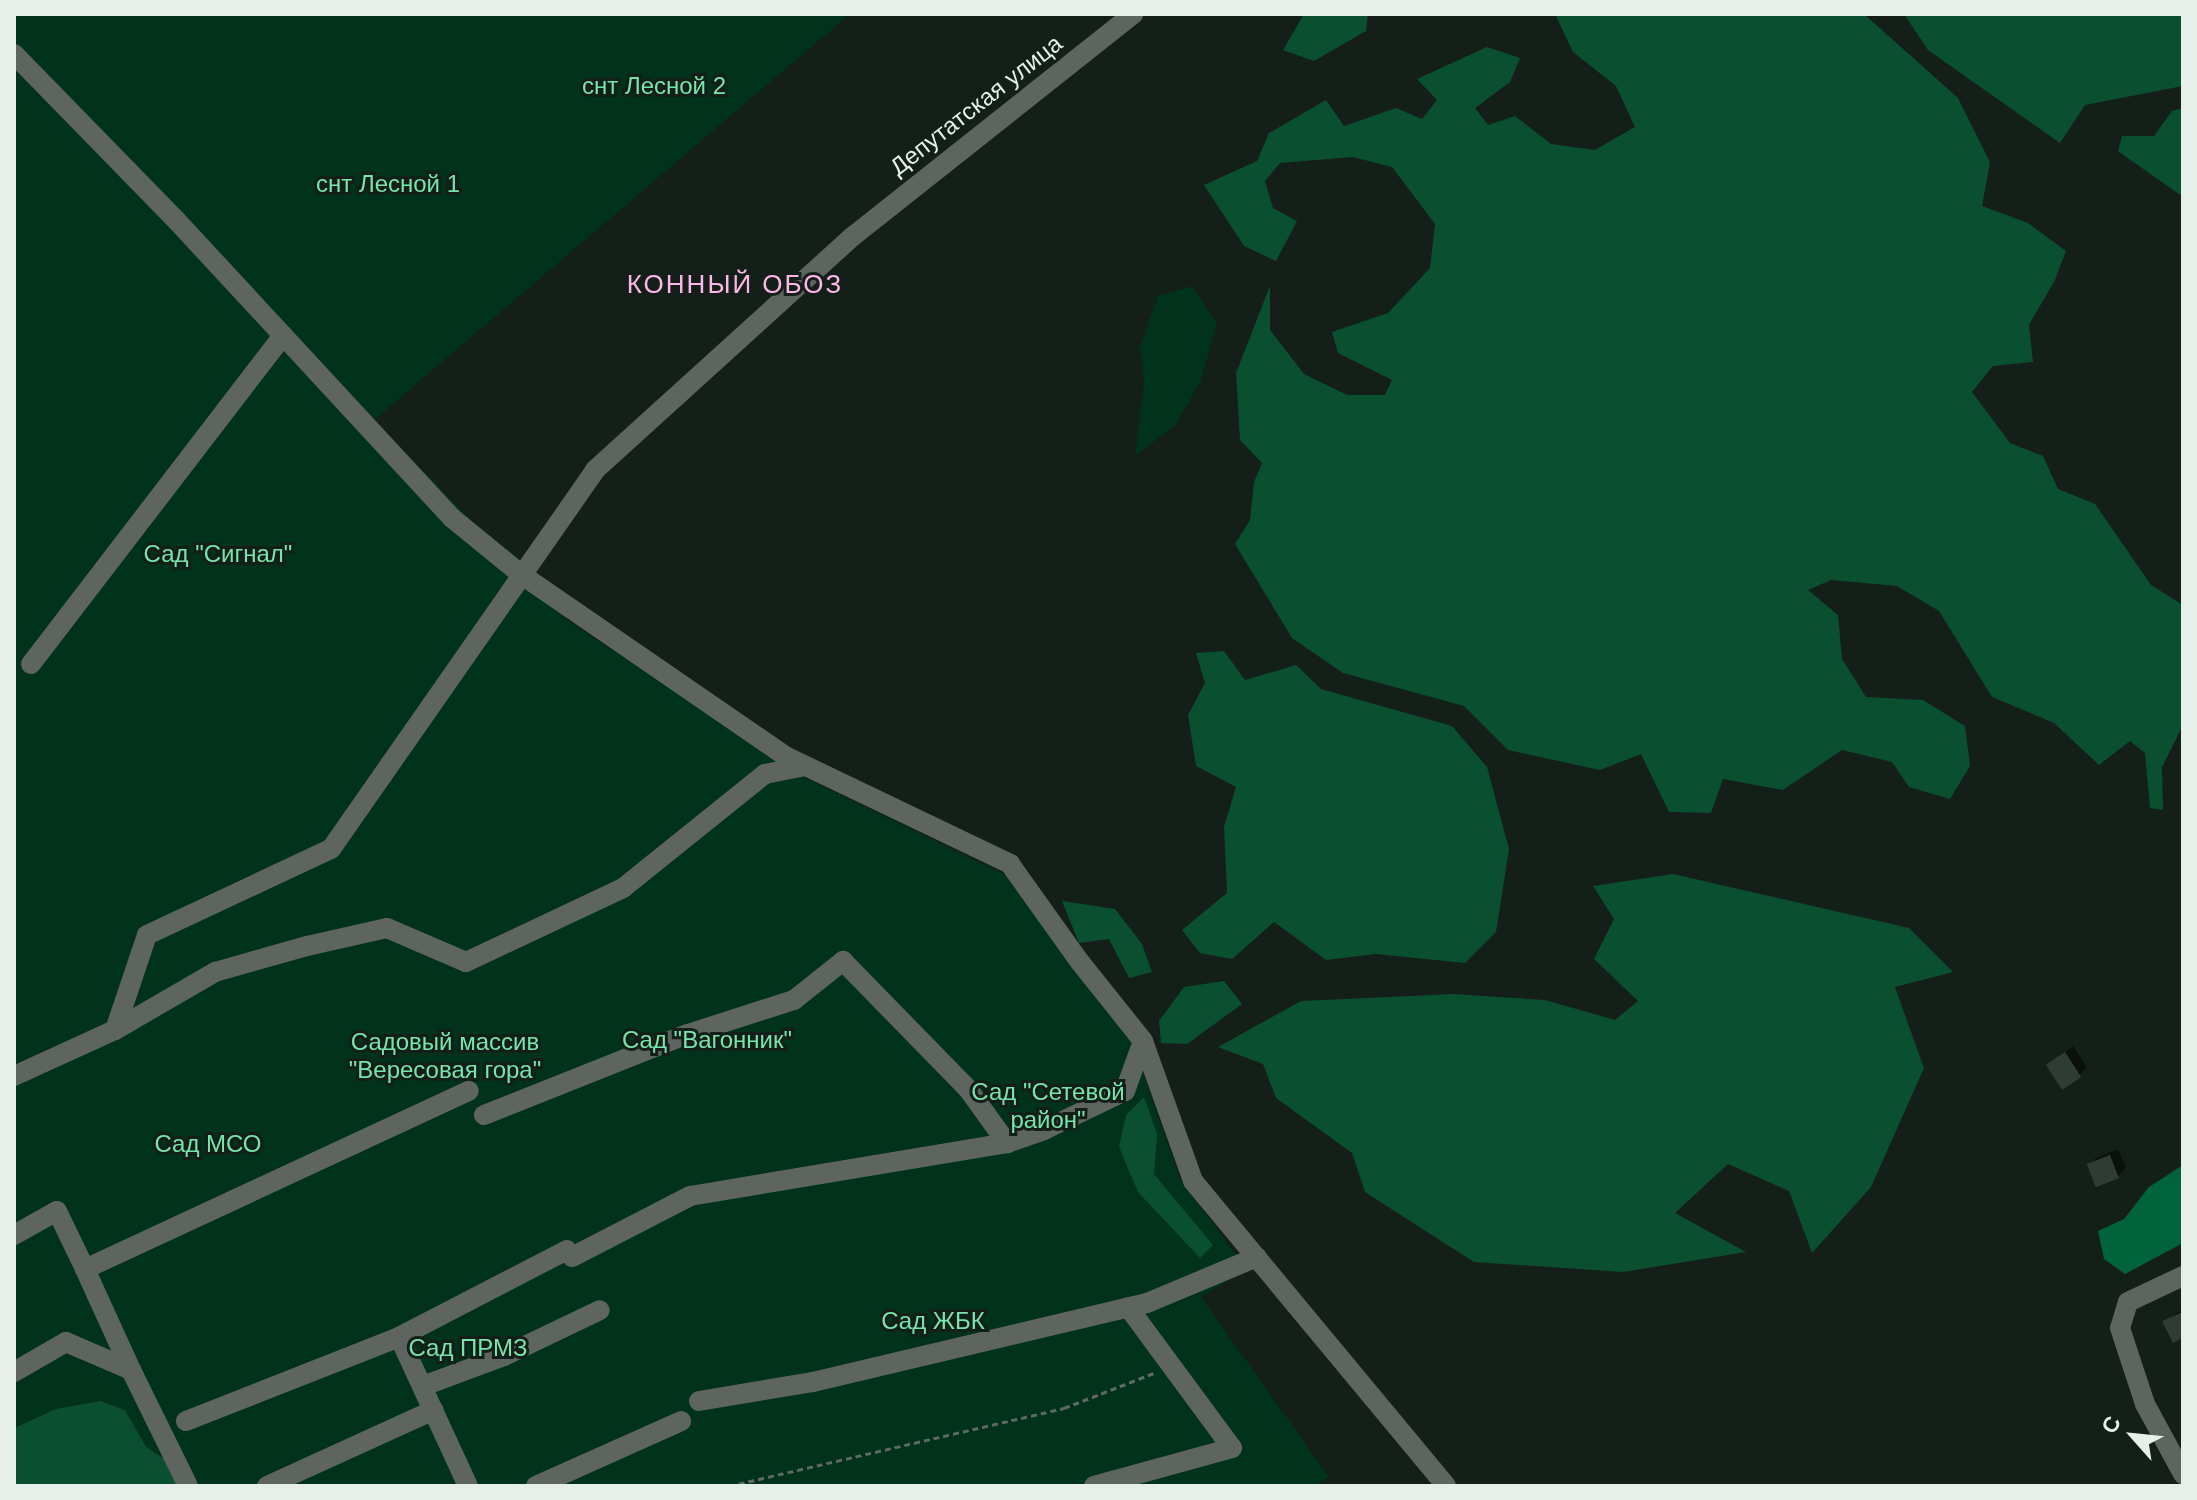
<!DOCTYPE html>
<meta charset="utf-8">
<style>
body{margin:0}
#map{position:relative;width:2197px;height:1500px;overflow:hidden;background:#131f18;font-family:Helvetica,sans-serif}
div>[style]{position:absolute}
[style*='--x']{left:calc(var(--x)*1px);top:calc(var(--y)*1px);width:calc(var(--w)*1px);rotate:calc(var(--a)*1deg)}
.green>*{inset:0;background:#00321c}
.forest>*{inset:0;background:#0b4f31}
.water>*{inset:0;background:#00633c}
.shadow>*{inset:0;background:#0007}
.building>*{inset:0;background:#2f3c34;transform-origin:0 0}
.path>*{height:3px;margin-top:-1.5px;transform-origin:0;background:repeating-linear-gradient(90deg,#5f6963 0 6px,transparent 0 10px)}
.minor>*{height:20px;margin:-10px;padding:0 10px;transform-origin:10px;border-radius:10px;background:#5e6460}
span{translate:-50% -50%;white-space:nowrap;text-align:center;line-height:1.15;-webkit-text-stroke:6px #131f18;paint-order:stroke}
.park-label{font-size:24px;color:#77e5ab}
.street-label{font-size:24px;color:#e7efea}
.neighbourhood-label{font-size:26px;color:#fdb7e7;letter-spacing:2px}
.frame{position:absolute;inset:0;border:16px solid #e7efea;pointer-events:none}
.north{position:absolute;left:2093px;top:1396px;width:80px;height:80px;-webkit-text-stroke:6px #131f18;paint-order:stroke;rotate:297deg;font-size:22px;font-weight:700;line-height:32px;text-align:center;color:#e7efea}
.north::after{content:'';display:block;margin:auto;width:28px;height:36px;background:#e7efea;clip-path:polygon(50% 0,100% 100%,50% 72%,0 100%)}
</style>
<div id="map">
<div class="green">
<i style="clip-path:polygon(14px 14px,850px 14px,374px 420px,471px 520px,516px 556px,511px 562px,567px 620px,806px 778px,1008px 876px,1133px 1045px,1181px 1181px,1247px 1269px,1201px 1297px,1329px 1477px,1313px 1486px,176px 1486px,174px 1465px,146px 1447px,125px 1410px,56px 1409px,14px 1428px)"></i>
<i style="clip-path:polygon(1192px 286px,1217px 323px,1201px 380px,1176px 425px,1135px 456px,1144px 382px,1140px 347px,1158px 296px)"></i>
</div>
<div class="forest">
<i style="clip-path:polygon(1304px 14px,1368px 14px,1366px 31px,1314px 61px,1283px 50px)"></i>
<i style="clip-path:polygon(1555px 14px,1864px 14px,1958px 98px,1990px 162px,1982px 206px,2028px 223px,2066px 251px,2055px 280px,2029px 325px,2033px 362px,1993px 366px,1972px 392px,2010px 443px,2043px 456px,2058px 489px,2095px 504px,2151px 585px,2183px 605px,2183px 725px,2162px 767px,2163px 810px,2150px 808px,2145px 753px,2130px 741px,2099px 765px,2054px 723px,1992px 697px,1939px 611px,1897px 586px,1831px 580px,1808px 590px,1838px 615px,1842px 659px,1866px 697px,1923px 700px,1965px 726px,1970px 766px,1950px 799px,1909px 787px,1892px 762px,1842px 750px,1783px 790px,1723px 779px,1711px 813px,1669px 812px,1641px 754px,1600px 770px,1508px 750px,1464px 706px,1343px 673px,1292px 638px,1235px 544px,1250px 520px,1254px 482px,1262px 463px,1240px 440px,1236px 373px,1270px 286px,1270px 330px,1304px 374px,1347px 395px,1385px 395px,1392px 380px,1338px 353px,1332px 332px,1388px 313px,1430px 268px,1435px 224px,1392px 167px,1353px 157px,1280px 163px,1265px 181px,1273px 208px,1297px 221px,1276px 261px,1244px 246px,1204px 185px,1257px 161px,1269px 133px,1326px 100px,1344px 126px,1396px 108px,1422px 119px,1437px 100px,1417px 79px,1487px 47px,1520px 58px,1510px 82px,1475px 108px,1488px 125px,1515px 116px,1551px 144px,1595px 150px,1635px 127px,1616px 86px,1573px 52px)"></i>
<i style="clip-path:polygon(1904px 14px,2183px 14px,2183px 86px,2085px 105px,2060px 143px,1928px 50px)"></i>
<i style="clip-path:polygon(2183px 108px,2183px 197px,2118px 151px,2122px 136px,2154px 136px,2172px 111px)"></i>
<i style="clip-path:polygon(1224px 651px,1245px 680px,1296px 665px,1321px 689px,1452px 726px,1487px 767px,1509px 849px,1496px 932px,1465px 963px,1376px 954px,1326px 960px,1274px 922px,1232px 959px,1200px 953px,1182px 930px,1227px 893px,1224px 827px,1236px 787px,1196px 766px,1188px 715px,1205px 683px,1196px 653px)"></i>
<i style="clip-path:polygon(1673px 874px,1909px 928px,1953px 972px,1895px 987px,1924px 1068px,1871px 1187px,1812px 1253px,1789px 1191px,1728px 1164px,1675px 1213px,1746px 1252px,1623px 1272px,1474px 1262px,1365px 1192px,1352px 1153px,1276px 1098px,1263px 1064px,1218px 1047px,1301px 1001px,1453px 994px,1545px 1000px,1615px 1020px,1638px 1001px,1594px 959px,1614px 919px,1593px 886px)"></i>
<i style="clip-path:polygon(1062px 901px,1115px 909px,1142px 944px,1152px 972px,1129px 978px,1109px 939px,1079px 943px)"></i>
<i style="clip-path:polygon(1224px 981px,1242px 1004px,1187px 1044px,1161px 1043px,1159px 1021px,1184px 987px)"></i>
<i style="clip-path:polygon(1144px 1097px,1157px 1134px,1154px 1174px,1213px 1245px,1200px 1258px,1138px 1192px,1119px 1147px,1126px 1115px)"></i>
<i style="clip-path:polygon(100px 1401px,125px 1410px,146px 1447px,174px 1465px,176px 1486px,14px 1486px,14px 1428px,56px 1409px)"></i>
</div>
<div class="water">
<i style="clip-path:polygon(2183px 1165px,2183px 1243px,2125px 1274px,2104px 1259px,2098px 1231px,2124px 1219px,2149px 1187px)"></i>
</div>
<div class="shadow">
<i style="clip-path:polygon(2073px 1046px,2087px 1067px,2079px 1075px,2048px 1065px)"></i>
<i style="clip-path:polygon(2118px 1149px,2126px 1168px,2118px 1176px,2089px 1165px,2096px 1158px)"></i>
<i style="clip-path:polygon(2183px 1309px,2183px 1336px,2165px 1322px)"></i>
</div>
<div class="building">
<i style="left:2065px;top:1052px;width:30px;height:23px;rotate:57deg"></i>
<i style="left:2110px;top:1155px;width:25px;height:25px;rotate:69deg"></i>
<i style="clip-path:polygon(2183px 1312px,2183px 1338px,2173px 1343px,2162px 1321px)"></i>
</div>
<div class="path">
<i style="--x:729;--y:1486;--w:344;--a:-13.1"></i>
<i style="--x:1064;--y:1408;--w:97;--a:-21.3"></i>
</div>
<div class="minor">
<i style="--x:14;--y:54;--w:233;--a:45.7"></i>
<i style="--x:177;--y:221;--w:405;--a:47.2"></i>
<i style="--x:452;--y:518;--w:90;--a:39.2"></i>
<i style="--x:522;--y:575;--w:319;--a:34.5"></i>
<i style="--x:785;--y:756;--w:250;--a:25.6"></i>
<i style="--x:1010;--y:864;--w:120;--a:54.5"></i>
<i style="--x:1080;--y:962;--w:101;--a:51.4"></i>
<i style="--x:1143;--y:1041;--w:149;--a:70.3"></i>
<i style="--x:1193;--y:1181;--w:396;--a:50.3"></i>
<i style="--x:31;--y:664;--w:414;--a:-52.5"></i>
<i style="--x:115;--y:1030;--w:116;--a:-30.1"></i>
<i style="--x:215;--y:972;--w:96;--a:-15.8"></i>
<i style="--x:307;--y:946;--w:82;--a:-12.7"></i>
<i style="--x:387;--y:928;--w:86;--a:23.3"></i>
<i style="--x:466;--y:962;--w:174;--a:-25.2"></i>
<i style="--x:623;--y:888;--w:182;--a:-38.8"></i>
<i style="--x:765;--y:774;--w:41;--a:-11.3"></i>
<i style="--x:14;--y:1076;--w:111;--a:-24.5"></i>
<i style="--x:115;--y:1030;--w:100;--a:-71.4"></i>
<i style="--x:147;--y:935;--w:203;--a:-25.1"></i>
<i style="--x:331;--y:849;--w:462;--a:-55.1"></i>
<i style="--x:595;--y:470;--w:347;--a:-42.2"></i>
<i style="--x:852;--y:237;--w:359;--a:-38.4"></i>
<i style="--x:484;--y:1115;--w:219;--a:-21.7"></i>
<i style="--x:688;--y:1034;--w:111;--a:-17.8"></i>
<i style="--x:794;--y:1000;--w:63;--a:-38.5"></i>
<i style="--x:843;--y:961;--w:179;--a:45.7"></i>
<i style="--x:968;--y:1089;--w:67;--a:54.2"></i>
<i style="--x:14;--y:1235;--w:49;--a:-29.2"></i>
<i style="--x:57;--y:1211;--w:64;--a:64.2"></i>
<i style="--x:572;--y:1257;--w:133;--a:-27.3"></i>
<i style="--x:690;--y:1196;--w:321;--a:-9.5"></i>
<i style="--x:1007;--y:1143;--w:39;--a:-19"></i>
<i style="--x:1044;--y:1130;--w:90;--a:-25.7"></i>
<i style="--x:1125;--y:1091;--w:53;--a:-70.2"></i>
<i style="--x:2183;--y:1276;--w:61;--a:154.7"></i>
<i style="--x:2128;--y:1302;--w:27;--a:107"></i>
<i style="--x:2120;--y:1328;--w:80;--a:71.8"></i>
<i style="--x:2145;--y:1404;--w:80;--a:61.5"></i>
<i style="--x:131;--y:1370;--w:129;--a:63.8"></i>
<i style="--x:14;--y:1372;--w:60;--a:-30"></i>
<i style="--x:66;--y:1342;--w:71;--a:23.3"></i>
<i style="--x:131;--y:1370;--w:111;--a:-114.5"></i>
<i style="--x:85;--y:1269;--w:423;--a:-24.9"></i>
<i style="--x:423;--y:1386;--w:86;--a:-20.3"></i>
<i style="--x:504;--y:1356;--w:106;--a:-25.6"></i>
<i style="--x:699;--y:1401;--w:116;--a:-9.5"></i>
<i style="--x:813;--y:1382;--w:343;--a:-13.3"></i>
<i style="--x:1147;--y:1303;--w:119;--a:-22.7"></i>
<i style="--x:186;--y:1421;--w:229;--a:-21.5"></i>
<i style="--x:267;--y:1486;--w:183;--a:-24.5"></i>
<i style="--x:468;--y:1486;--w:164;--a:-114.8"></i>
<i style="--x:399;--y:1337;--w:189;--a:-27.4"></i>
<i style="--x:536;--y:1486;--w:159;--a:-24.1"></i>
<i style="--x:1094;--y:1486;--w:143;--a:-15.4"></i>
<i style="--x:1232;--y:1448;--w:175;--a:-126.4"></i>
</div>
<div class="park-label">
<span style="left:654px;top:86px">снт Лесной 2</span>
<span style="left:388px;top:184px">снт Лесной 1</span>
<span style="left:218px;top:554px">Сад "Сигнал"</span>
<span style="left:707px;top:1040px">Сад "Вагонник"</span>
<span style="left:445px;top:1056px">Садовый массив<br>"Вересовая гора"</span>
<span style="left:1048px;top:1106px">Сад "Сетевой<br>район"</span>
<span style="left:208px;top:1144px">Сад МСО</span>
<span style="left:933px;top:1321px">Сад ЖБК</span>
<span style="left:468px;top:1348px">Сад ПРМЗ</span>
</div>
<div class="street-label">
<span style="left:976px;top:105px;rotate:-38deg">Депутатская улица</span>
</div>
<div class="neighbourhood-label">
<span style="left:735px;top:285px">КОННЫЙ ОБОЗ</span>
</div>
<div class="frame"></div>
<div class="north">С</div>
</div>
